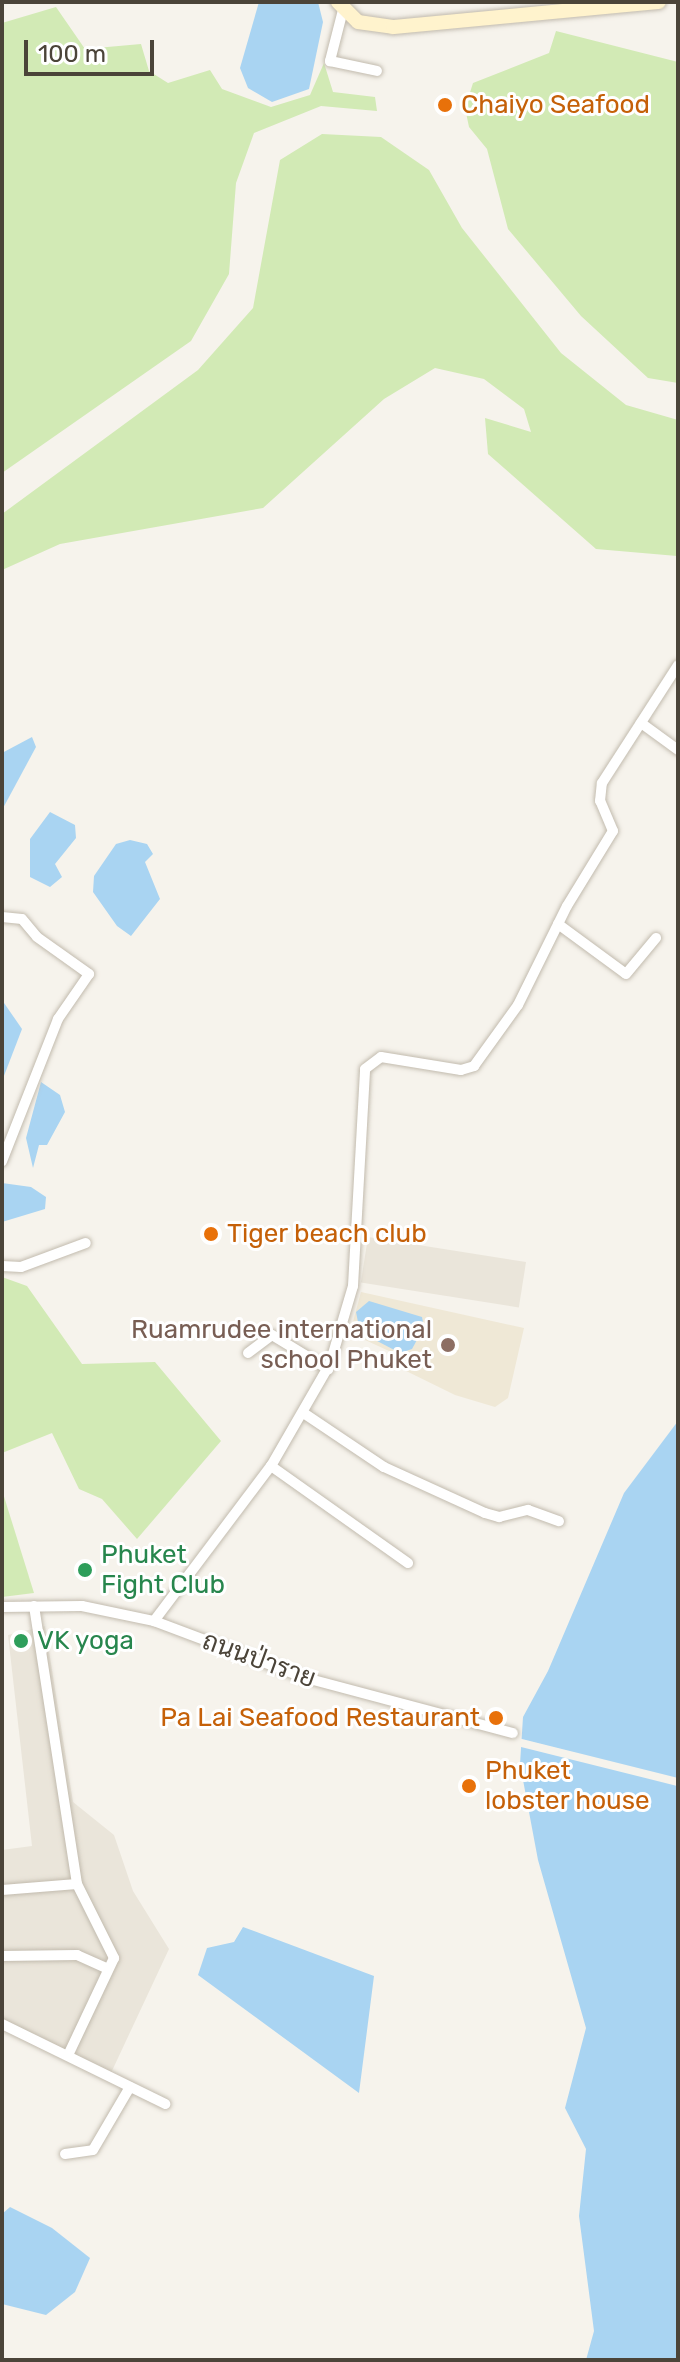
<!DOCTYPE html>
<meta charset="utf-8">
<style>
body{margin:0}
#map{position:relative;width:680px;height:2362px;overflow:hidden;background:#f6f3ec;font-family:Rubik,Sarabun,sans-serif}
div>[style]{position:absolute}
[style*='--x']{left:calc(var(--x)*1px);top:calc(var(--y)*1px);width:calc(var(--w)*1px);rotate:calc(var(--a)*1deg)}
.residential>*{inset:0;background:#eae5da;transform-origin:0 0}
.education>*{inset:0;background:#efe8d6}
.green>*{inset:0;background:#d2eab5}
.water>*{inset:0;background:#a9d4f2}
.pier>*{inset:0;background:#f6f3ec;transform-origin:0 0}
.roads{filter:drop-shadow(0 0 2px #c2bbae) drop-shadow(0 0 2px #c2bbae)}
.street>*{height:10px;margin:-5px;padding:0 5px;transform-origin:5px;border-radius:5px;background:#fff}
.secondary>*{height:14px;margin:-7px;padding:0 7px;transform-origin:7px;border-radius:7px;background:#fff3cd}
.dots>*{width:22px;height:22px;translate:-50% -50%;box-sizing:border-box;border:4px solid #fff;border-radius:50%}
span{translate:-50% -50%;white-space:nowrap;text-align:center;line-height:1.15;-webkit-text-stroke:6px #fff;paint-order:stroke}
.food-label{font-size:26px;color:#c56008}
.left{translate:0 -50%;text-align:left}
.right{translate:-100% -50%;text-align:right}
.education-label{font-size:26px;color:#785e54}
.leisure-label{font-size:26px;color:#27864d}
.street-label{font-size:26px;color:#4b4439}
.frame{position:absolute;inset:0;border:4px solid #4b4439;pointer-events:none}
.scale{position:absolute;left:24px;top:40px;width:130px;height:36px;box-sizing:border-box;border:4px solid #4b4439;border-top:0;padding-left:10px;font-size:24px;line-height:28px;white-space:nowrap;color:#4b4439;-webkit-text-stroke:6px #fff;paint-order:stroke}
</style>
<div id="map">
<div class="residential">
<i style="left:368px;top:1237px;width:160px;height:46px;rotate:9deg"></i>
<i style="clip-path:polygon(45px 1626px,73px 1802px,114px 1835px,133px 1891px,169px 1949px,111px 2073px,2px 2020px,2px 1850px,32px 1846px,8px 1635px)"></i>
</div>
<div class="education">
<i style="clip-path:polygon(361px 1292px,524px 1328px,508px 1398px,495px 1407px,455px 1395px,398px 1367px,402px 1357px,350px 1333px)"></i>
</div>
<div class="green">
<i style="clip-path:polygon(56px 7px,85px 49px,141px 44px,149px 71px,168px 83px,210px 70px,222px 89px,271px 107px,310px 95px,324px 63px,333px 92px,375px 97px,377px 111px,321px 106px,254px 133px,236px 183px,229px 274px,191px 341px,2px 473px,2px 23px)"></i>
<i style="clip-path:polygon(556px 31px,678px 62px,678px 383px,648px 378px,581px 316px,508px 229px,487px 149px,469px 127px,465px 108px,473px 83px,549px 53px)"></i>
<i style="clip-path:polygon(322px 134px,381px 137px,429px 170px,462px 228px,561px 353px,626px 405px,678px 420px,677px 556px,596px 549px,488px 454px,485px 418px,531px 432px,524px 409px,484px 379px,435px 368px,384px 399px,263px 508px,60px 544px,2px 570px,2px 514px,198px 370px,253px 308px,280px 160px)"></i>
<i style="clip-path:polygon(2px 1277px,27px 1286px,82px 1364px,155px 1362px,221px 1441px,137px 1539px,102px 1499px,79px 1489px,52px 1433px,2px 1453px)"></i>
<i style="clip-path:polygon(2px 1490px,34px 1593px,2px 1597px)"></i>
</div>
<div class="water">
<i style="clip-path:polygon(259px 2px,318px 2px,323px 22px,309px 89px,272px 102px,248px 88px,240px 68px)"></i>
<i style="clip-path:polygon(32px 737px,36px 747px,2px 810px,2px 753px)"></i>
<i style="clip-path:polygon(50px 812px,75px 825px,76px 838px,55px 864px,62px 877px,50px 887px,30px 877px,30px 839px)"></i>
<i style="clip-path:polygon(130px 840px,147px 844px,153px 854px,145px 862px,160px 899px,131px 936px,117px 926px,93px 892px,94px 876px,116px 844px)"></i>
<i style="clip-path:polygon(2px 1000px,22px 1029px,2px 1081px)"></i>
<i style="clip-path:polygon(41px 1082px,60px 1095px,65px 1112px,47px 1145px,39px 1145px,33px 1168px,26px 1138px)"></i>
<i style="clip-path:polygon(2px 1183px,31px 1187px,46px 1197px,45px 1209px,2px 1222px)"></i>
<i style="clip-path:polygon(369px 1301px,422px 1317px,424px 1327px,412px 1349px,400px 1353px,360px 1332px,356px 1312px)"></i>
<i style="clip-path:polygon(678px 1421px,678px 2360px,586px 2360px,594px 2331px,579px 2216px,586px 2149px,565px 2108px,586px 2028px,538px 1860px,520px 1764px,523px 1717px,548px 1671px,624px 1493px)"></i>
<i style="clip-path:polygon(243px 1927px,374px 1976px,359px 2093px,198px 1975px,207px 1948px,234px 1942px)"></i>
<i style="clip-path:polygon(10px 2207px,52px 2228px,90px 2258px,75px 2292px,46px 2315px,2px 2304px,2px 2214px)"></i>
</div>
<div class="pier">
<i style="left:518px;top:1738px;width:165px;height:8px;rotate:14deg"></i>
</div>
<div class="roads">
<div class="street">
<i style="--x:343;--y:10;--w:53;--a:104.3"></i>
<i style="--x:330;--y:61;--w:48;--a:12"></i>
<i style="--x:641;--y:723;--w:46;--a:36.1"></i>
<i style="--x:2;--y:917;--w:20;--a:6"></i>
<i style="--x:22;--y:919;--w:23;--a:50"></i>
<i style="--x:37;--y:937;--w:64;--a:35.4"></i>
<i style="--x:89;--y:974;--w:55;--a:124.6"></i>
<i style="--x:58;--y:1019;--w:153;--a:111.5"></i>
<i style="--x:558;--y:924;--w:84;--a:36.3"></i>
<i style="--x:626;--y:974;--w:47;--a:-50.2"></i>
<i style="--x:2;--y:1266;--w:19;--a:3"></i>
<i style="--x:21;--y:1267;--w:69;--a:-20.3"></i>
<i style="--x:248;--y:1353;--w:30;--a:-37"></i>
<i style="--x:272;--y:1335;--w:66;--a:31.3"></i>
<i style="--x:305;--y:1414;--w:95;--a:33.9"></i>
<i style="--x:384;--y:1467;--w:111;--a:24.5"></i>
<i style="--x:485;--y:1513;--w:15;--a:16"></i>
<i style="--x:499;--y:1517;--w:30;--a:-14"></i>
<i style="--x:528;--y:1510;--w:33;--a:20"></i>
<i style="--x:271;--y:1466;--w:168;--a:35.3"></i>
<i style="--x:34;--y:1606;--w:281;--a:81.2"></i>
<i style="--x:77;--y:1884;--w:83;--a:63.4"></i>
<i style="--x:114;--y:1958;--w:105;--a:115.3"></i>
<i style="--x:2;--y:1607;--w:80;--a:-0.7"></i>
<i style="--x:82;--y:1606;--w:74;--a:11.8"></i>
<i style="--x:154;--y:1621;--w:162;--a:20.6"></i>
<i style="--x:306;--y:1678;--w:214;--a:14.9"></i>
<i style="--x:154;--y:1621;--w:194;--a:-53"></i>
<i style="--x:271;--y:1466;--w:118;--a:-60"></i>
<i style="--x:330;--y:1364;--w:81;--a:-73.6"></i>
<i style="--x:353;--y:1286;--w:217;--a:-86.8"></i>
<i style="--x:365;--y:1069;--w:20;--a:-37"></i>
<i style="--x:381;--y:1057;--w:81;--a:9.2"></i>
<i style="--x:461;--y:1070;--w:14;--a:-17"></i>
<i style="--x:474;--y:1066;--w:75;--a:-54.2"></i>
<i style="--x:518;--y:1005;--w:110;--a:-63.7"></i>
<i style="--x:567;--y:906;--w:88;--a:-58.5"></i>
<i style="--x:613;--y:831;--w:33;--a:-113"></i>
<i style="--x:600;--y:801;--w:18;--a:-84"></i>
<i style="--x:602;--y:783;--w:140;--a:-57.2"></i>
<i style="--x:2;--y:1890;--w:75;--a:-4.6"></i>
<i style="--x:2;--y:1956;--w:75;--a:-0.8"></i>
<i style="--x:77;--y:1955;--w:34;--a:24"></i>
<i style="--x:2;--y:2024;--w:182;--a:26.1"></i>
<i style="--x:65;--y:2154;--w:28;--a:-8"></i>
<i style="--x:93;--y:2150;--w:73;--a:-59.6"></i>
</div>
<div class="secondary">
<i style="--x:338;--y:2;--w:28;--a:45"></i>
<i style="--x:358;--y:22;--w:35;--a:8"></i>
<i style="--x:393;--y:27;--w:267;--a:-5.4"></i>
</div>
</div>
<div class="dots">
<i style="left:445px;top:105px;background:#e8710a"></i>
<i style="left:211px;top:1234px;background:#e8710a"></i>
<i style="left:448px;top:1345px;background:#8d6e63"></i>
<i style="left:85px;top:1570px;background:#2e9e5b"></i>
<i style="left:21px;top:1641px;background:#2e9e5b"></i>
<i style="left:496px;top:1718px;background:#e8710a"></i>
<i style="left:469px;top:1786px;background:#e8710a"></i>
</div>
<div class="food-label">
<span class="left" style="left:461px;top:105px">Chaiyo Seafood</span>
<span class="left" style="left:227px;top:1234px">Tiger beach club</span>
<span class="right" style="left:480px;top:1718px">Pa Lai Seafood Restaurant</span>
<span class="left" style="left:485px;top:1786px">Phuket<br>lobster house</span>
</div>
<div class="education-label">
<span class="right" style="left:432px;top:1345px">Ruamrudee international<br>school Phuket</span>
</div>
<div class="leisure-label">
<span class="left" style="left:101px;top:1570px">Phuket<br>Fight Club</span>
<span class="left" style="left:37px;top:1641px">VK yoga</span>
</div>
<div class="street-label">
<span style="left:259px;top:1660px;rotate:20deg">ถนนป่าราย</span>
</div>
<div class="frame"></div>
<div class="scale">100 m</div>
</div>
